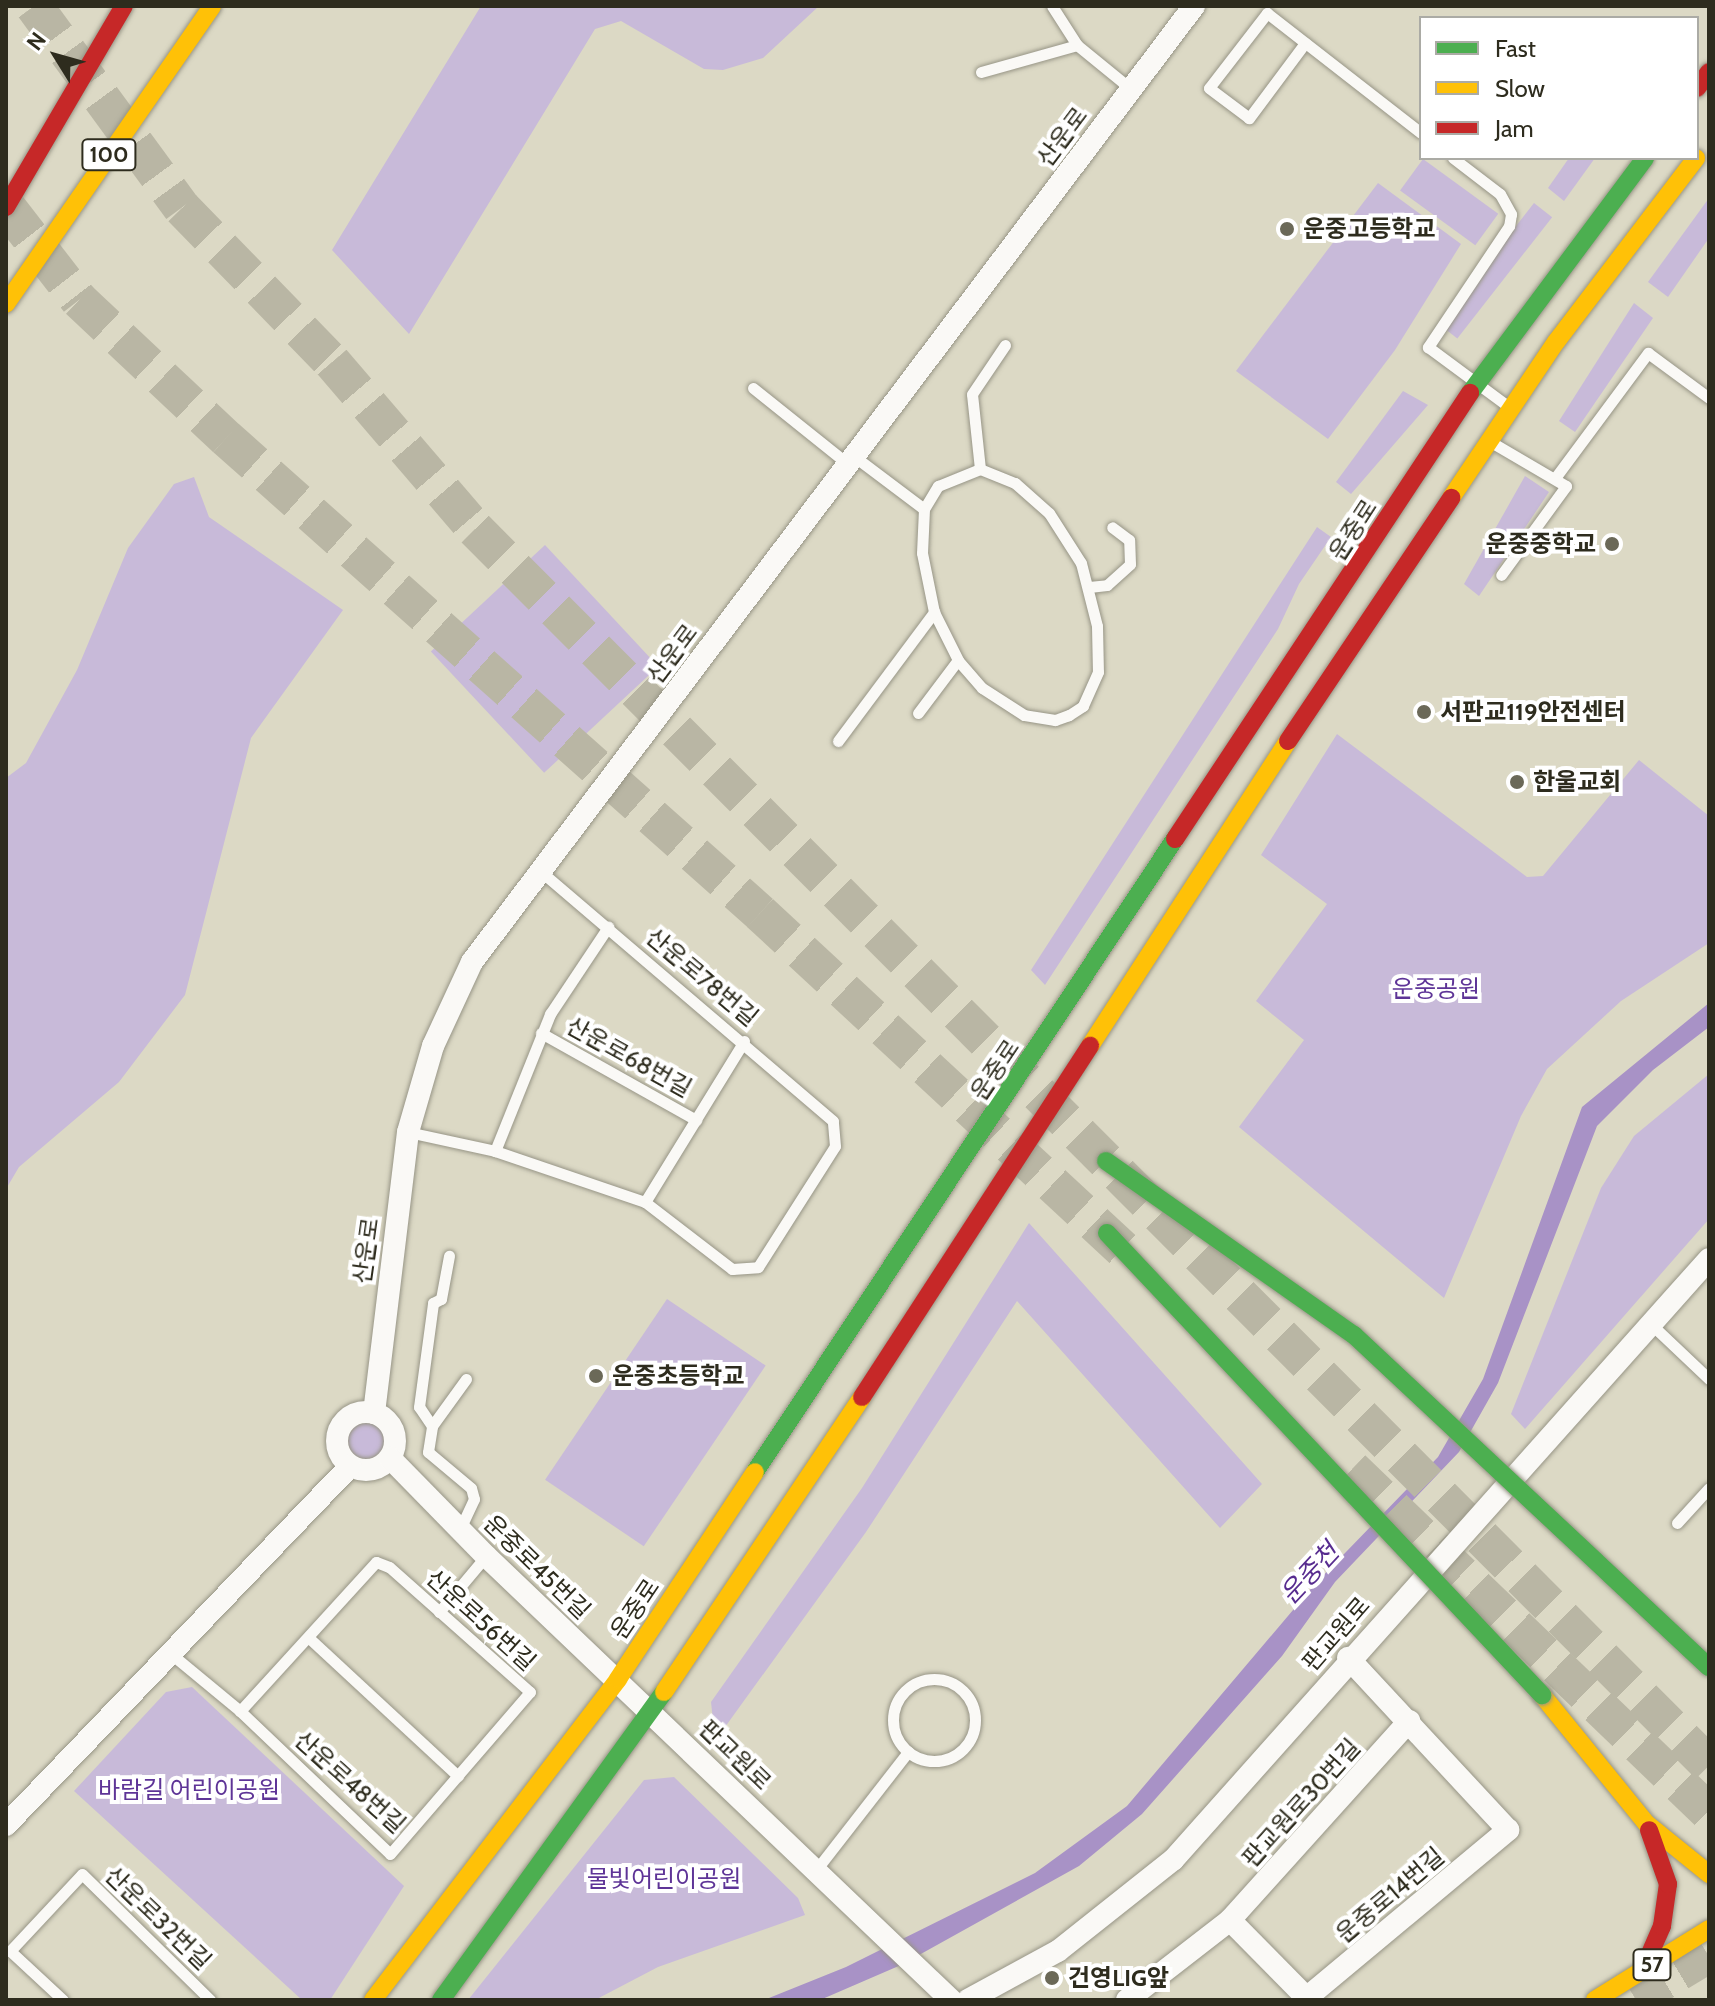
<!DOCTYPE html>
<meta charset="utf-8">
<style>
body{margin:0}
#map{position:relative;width:1715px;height:2006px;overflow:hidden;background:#dcd9c5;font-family:Cabin,"Noto Sans KR",sans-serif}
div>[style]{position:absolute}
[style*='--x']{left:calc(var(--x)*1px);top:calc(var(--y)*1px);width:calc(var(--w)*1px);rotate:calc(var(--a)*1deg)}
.green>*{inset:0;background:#c8bad9;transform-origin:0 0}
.round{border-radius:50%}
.water>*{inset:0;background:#a892c6}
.primary-tunnel>*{height:34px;margin-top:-17px;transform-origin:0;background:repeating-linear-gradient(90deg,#b9b6a4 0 34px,transparent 0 51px)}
.highway-tunnel>*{height:38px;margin-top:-19px;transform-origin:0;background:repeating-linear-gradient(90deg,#b9b6a4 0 38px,transparent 0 57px)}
.roads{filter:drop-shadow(0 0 2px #979586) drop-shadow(0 0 2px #979586)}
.lane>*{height:11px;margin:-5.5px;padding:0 5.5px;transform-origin:5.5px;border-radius:5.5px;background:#faf9f6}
.lane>.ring{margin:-5.5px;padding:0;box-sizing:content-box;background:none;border:11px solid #faf9f6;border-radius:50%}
.street>*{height:22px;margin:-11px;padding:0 11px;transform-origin:11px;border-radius:11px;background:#faf9f6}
.street>.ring{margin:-11px;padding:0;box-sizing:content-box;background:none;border:22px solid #faf9f6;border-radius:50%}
.fast>*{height:18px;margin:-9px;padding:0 9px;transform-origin:9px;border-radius:9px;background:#4caf50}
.slow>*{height:18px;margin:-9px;padding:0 9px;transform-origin:9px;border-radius:9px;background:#ffc107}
.jam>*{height:18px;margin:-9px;padding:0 9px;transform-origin:9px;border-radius:9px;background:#c62828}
.bridges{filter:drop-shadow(0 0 2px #979586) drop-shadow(0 0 2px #979586)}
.fast-bridge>*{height:18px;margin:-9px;padding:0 9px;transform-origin:9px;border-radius:9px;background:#4caf50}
.slow-bridge>*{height:18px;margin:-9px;padding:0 9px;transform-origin:9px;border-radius:9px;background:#ffc107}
.jam-bridge>*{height:18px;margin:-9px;padding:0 9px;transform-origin:9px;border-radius:9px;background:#c62828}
.dots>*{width:22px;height:22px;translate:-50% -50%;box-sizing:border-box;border:4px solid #fff;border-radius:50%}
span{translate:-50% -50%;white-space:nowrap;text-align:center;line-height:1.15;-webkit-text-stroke:8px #fff;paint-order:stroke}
.shield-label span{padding:2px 6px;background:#fff;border:2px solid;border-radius:6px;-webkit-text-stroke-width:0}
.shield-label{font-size:22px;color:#2e2c1e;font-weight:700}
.street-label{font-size:24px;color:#2e2c1e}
.poi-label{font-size:24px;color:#2e2c1e;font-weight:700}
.left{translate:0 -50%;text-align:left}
.right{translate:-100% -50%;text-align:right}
.park-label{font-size:24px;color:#5e3497}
.water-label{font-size:26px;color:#572c8f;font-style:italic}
.frame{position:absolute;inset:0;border:8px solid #2e2c1e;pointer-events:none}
.legend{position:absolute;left:1419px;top:16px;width:280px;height:144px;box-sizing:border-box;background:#fff;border:2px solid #ababa5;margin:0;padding:10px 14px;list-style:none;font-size:24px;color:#2e2c1e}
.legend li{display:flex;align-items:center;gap:16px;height:40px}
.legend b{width:40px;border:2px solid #ababa5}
.north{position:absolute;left:16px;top:16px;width:80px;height:80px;-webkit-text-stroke:6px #fff;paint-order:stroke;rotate:307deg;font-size:22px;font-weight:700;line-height:32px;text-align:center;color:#2e2c1e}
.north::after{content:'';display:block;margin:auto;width:28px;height:36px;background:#2e2c1e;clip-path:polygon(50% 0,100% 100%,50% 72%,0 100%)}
</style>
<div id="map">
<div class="green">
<i style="clip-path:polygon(481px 6px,819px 6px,763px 58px,723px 70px,704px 69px,621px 21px,595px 29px,409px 334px,332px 250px)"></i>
<i style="clip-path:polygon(1569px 158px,1595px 158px,1564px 201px,1548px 188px)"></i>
<i style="left:1423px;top:159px;width:93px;height:39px;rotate:36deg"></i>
<i style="clip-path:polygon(1378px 183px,1461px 244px,1395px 350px,1328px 439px,1236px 371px)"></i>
<i style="clip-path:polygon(1709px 198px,1709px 238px,1668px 297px,1648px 282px)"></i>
<i style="left:1534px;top:203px;width:23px;height:154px;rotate:38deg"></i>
<i style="clip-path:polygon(1634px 303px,1653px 318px,1575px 432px,1559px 421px)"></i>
<i style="clip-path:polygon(1403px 391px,1428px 405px,1351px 494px,1336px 482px)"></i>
<i style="clip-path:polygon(1525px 476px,1549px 492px,1479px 596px,1464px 584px)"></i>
<i style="clip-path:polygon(194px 477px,209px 517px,343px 610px,251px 738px,185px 995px,119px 1082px,19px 1167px,6px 1189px,6px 778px,26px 763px,77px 670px,128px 548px,174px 484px)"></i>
<i style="clip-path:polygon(1317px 527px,1331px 537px,1299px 584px,1278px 629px,1045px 985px,1031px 970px)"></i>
<i style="left:545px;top:545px;width:166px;height:156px;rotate:47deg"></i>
<i style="clip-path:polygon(1337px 734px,1527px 877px,1543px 876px,1639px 760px,1709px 816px,1709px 943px,1621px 1001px,1547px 1069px,1521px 1116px,1444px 1298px,1239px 1127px,1304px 1040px,1256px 1001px,1327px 904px,1261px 855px)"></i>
<i style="clip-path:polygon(1709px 1074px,1709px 1219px,1525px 1429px,1511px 1414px,1601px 1188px,1634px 1136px)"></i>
<i style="clip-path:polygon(1029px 1223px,1262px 1484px,1220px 1528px,1017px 1301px,866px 1532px,720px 1734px,714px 1729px,711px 1702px,862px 1488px)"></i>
<i style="left:667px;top:1299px;width:119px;height:218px;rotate:34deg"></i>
<i class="round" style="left:348px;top:1423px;width:36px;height:36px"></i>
<i style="clip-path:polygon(192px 1687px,404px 1886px,330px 2000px,302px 2000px,74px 1791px,166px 1692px)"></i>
<i style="clip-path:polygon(674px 1777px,798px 1898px,805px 1915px,658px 1967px,595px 2000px,468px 2000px,644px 1780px)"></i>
</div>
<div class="water">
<i style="clip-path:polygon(1709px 1003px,1709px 1027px,1653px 1070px,1597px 1126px,1498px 1383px,1459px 1452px,1335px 1582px,1282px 1656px,1142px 1814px,1079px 1866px,901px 1965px,820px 2000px,764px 2000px,846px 1967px,1035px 1873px,1127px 1806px,1315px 1584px,1438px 1457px,1483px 1379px,1582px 1107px)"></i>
</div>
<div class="primary-tunnel">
<i style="--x:1636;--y:2000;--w:85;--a:-31.1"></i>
</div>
<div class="highway-tunnel">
<i style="--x:34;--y:6;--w:250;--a:53.8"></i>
<i style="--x:182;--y:208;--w:215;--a:45.8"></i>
<i style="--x:332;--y:362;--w:220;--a:49.4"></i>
<i style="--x:475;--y:529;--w:1747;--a:45.05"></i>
<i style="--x:6;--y:206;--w:119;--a:52.2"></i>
<i style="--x:79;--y:300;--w:202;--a:43.2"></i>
<i style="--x:226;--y:438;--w:715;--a:41.65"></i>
<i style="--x:760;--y:913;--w:506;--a:42.84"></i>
<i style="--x:1352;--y:1469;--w:496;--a:43.9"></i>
</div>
<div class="roads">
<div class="lane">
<i style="--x:1052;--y:6;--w:46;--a:57.3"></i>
<i style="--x:1077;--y:45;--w:70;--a:39.2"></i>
<i style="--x:1305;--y:43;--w:94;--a:126.7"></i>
<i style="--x:1249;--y:118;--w:50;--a:-143.1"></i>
<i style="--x:1209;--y:88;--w:95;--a:-52.3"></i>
<i style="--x:1267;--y:13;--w:195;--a:37.9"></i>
<i style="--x:981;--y:72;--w:100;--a:-15.7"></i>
<i style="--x:1453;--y:158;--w:59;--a:37.5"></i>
<i style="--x:1500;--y:194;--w:23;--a:61"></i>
<i style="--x:1511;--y:214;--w:12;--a:99"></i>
<i style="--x:1509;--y:226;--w:146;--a:123.8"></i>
<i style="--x:1428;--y:347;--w:101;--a:36.5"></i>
<i style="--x:753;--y:388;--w:123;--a:38.7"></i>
<i style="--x:1491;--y:442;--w:87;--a:30.4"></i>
<i style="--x:1566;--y:486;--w:110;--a:126.1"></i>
<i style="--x:855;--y:457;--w:86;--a:37"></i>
<i style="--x:980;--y:469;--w:38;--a:22"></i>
<i style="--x:1015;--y:483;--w:45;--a:41.4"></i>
<i style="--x:1049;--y:513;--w:59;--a:57.4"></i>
<i style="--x:1081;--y:563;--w:65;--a:75.7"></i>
<i style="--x:1097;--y:626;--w:46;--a:88.8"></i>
<i style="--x:1098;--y:672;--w:37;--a:114"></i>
<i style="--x:1083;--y:706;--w:17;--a:147"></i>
<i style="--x:1069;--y:715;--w:15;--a:160"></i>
<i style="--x:1055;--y:720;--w:31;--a:-171"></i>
<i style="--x:1024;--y:715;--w:50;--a:-147.3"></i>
<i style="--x:982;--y:688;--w:37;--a:-131"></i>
<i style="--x:958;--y:660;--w:54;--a:-116.6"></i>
<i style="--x:934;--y:612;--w:60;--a:-101.5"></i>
<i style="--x:922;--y:553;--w:44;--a:-87.4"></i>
<i style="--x:924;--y:509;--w:27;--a:-59"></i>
<i style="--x:938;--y:486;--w:45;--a:-22"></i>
<i style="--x:980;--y:469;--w:75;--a:-96.1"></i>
<i style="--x:972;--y:394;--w:59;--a:-56"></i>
<i style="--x:1555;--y:478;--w:156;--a:-53.4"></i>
<i style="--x:1648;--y:353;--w:76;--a:36.4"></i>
<i style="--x:1089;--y:587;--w:18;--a:-6"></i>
<i style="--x:1107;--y:585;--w:31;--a:-42"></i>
<i style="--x:1130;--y:564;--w:24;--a:-92"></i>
<i style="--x:1129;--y:540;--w:21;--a:-143"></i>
<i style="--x:918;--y:713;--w:66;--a:-53"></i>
<i style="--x:838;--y:741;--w:161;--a:-53.3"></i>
<i style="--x:541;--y:1033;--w:178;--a:29.3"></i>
<i style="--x:408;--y:1132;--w:89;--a:12.3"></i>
<i style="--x:495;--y:1151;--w:158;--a:18.8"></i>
<i style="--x:645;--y:1202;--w:110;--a:37.6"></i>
<i style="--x:732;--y:1269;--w:26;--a:-4"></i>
<i style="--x:758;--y:1267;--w:143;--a:-57.5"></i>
<i style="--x:835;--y:1146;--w:25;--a:-95"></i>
<i style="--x:833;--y:1121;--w:387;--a:-139.5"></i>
<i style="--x:495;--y:1151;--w:148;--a:-68.1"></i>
<i style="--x:550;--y:1014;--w:105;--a:-56.3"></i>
<i style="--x:645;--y:1202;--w:189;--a:-58.4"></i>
<i style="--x:1653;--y:1326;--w:77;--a:43.4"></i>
<i style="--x:432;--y:1426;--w:23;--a:-124"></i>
<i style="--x:419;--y:1407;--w:105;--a:-82.3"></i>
<i style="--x:433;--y:1303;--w:9;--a:-27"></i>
<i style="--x:441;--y:1299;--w:44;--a:-79.5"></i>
<i style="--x:1677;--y:1523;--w:47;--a:-47.6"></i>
<i style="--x:460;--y:1529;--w:33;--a:-65"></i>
<i style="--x:474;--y:1499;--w:11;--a:-105"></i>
<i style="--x:471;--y:1488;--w:56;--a:-140.1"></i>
<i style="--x:428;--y:1452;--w:26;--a:-81"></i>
<i style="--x:432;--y:1426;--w:58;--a:-54.1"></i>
<i style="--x:439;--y:1612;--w:73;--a:-50"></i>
<i style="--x:309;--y:1638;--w:203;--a:42.8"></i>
<i style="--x:170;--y:1653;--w:91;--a:39.6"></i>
<i style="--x:240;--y:1711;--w:207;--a:43.6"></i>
<i style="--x:390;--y:1854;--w:214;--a:-49.2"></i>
<i style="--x:530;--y:1692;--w:188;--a:-138.4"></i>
<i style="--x:389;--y:1567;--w:14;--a:-159"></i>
<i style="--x:376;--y:1562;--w:202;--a:132.4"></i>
<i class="ring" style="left:893px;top:1679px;width:71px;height:71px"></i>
<i style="--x:816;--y:1870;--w:150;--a:-52.1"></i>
<i style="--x:63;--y:2000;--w:72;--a:-137.2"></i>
<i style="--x:10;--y:1951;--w:105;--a:-46.9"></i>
<i style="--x:82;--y:1874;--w:180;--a:44.5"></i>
</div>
<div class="street">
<i class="ring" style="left:337px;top:1412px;width:36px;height:36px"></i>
<i style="--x:374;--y:1413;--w:283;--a:-83.1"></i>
<i style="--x:408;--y:1132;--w:90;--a:-73.8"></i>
<i style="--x:433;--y:1046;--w:93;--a:-65.1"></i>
<i style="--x:472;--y:962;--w:1198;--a:-52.94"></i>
<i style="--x:390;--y:1458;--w:137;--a:45.6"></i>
<i style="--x:486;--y:1556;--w:643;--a:43.68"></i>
<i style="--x:6;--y:1825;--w:497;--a:-46.2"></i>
<i style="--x:1230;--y:1920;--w:110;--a:45.4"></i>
<i style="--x:968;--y:2000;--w:102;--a:-28.6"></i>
<i style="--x:1058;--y:1951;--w:147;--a:-38.4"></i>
<i style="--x:1173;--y:1860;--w:805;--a:-48.27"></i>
<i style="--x:1127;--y:2000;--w:130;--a:-37.8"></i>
<i style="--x:1230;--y:1920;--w:268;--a:-48"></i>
<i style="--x:1304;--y:2000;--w:266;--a:-39.8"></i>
<i style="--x:1508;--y:1830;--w:235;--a:-132.9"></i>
</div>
<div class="fast">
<i style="--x:1470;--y:393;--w:293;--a:-53.3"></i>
<i style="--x:755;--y:1472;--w:760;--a:-56.44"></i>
<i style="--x:441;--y:2000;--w:380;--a:-54.1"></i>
</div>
<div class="slow">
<i style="--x:1451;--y:498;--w:188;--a:-56.1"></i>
<i style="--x:1556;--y:342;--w:231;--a:-52.7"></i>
<i style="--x:1090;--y:1046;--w:364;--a:-57"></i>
<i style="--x:664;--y:1692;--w:355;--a:-56.1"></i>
<i style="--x:1542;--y:1695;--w:166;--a:50.9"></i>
<i style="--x:1647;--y:1824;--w:80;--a:38.9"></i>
<i style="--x:373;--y:2000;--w:404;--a:-52.6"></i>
<i style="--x:618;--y:1679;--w:248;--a:-56.5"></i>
<i style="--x:1595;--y:2000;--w:134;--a:-31.9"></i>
</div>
<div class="jam">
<i style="--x:1697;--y:88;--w:20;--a:-53"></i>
<i style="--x:1288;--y:741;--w:293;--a:-56.1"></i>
<i style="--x:1175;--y:839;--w:535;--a:-56.52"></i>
<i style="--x:862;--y:1397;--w:419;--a:-57"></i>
<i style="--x:1642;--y:1972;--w:50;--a:-66.5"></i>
<i style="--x:1662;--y:1926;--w:42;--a:-81.9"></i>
<i style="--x:1668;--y:1884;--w:57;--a:-109.4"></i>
</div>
</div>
<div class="bridges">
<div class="fast-bridge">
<i style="--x:1106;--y:1161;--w:303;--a:35.1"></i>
<i style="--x:1354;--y:1335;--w:486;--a:43.1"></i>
<i style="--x:1107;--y:1233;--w:635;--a:46.72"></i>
</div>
<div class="slow-bridge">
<i style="--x:6;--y:304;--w:362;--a:-55.3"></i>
</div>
<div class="jam-bridge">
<i style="--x:6;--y:207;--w:233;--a:-59.6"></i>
</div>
</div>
<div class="dots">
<i style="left:1287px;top:229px;background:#6b6958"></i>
<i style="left:1612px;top:544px;background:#6b6958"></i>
<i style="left:1424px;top:712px;background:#6b6958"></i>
<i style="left:1517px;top:782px;background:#6b6958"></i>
<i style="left:596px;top:1376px;background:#6b6958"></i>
<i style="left:1052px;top:1978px;background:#6b6958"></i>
</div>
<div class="shield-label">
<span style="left:109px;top:155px">100</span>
<span style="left:1652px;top:1965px">57</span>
</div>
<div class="street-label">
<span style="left:1062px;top:137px;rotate:-53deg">산운로</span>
<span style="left:1353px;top:530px;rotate:-57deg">운중로</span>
<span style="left:672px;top:654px;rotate:-53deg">산운로</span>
<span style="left:702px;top:977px;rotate:40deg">산운로78번길</span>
<span style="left:629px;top:1057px;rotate:29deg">산운로68번길</span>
<span style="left:995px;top:1070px;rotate:-56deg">운중로</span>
<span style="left:366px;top:1251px;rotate:-82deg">산운로</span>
<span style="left:537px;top:1567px;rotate:44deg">운중로45번길</span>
<span style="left:635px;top:1609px;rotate:-56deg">운중로</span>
<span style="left:481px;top:1620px;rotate:42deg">산운로56번길</span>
<span style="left:1336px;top:1634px;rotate:-49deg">판교원로</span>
<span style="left:735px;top:1755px;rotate:44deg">판교원로</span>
<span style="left:350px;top:1782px;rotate:42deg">산운로48번길</span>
<span style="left:1301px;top:1803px;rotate:-48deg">판교원로30번길</span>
<span style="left:1390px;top:1895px;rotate:-40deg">운중로14번길</span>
<span style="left:158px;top:1918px;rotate:44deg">산운로32번길</span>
</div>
<div class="poi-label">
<span class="left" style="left:1303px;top:229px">운중고등학교</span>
<span class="right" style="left:1596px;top:544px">운중중학교</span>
<span class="left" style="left:1440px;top:712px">서판교119안전센터</span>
<span class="left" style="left:1533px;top:782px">한울교회</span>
<span class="left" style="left:612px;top:1376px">운중초등학교</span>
<span class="left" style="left:1068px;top:1978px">건영LIG앞</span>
</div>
<div class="park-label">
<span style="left:1436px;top:989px">운중공원</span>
<span style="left:189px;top:1790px">바람길 어린이공원</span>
<span style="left:664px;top:1879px">물빛어린이공원</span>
</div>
<div class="water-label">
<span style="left:1310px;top:1574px;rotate:-47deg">운중천</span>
</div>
<div class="frame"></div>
<ul class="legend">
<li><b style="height:10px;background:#4caf50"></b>Fast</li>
<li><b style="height:10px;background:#ffc107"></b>Slow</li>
<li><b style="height:10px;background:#c62828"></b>Jam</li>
</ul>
<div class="north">N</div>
</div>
